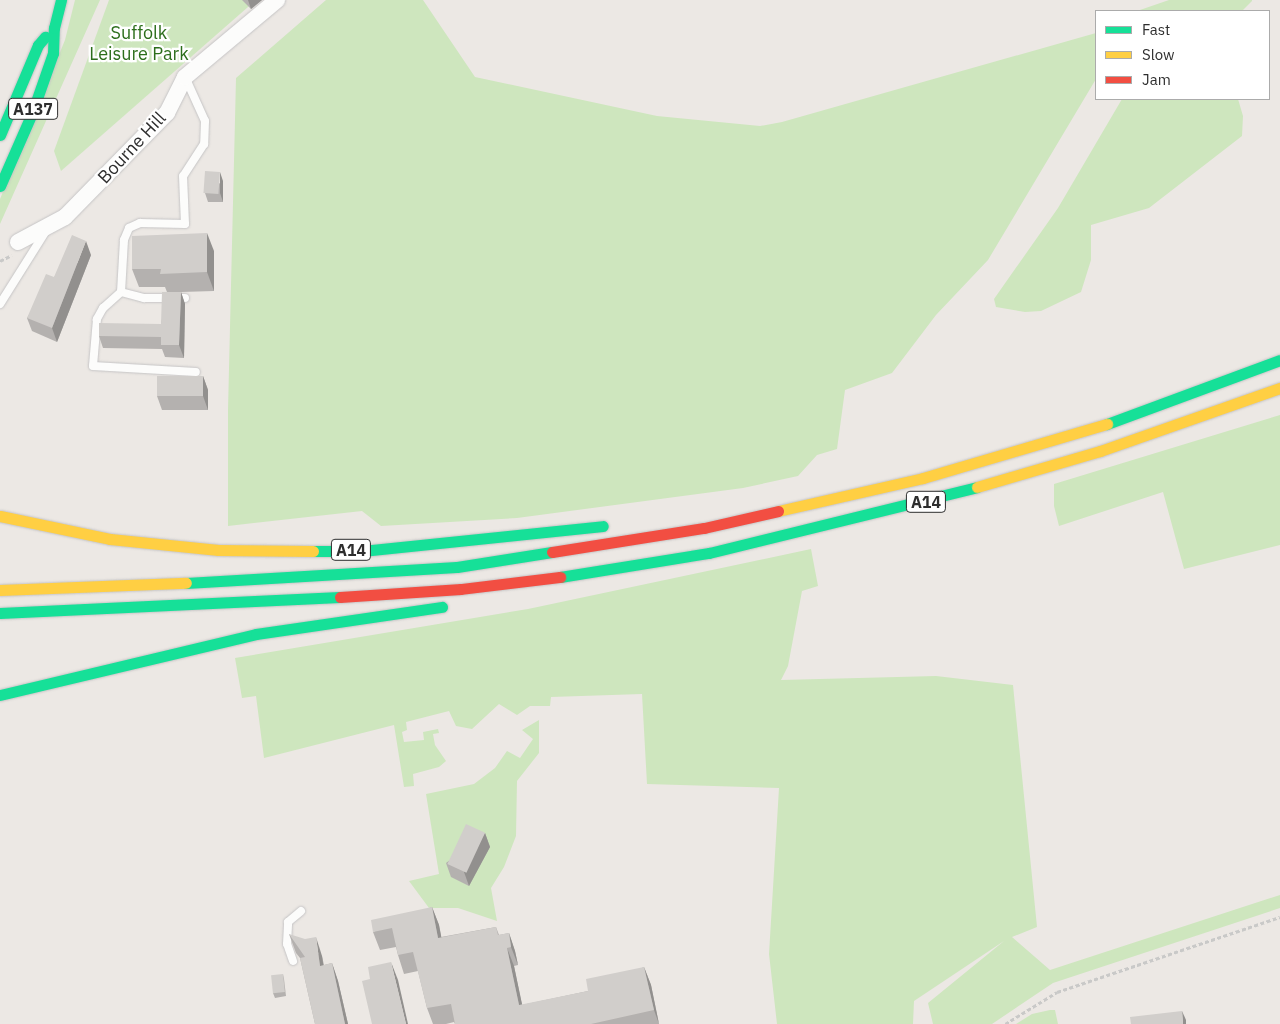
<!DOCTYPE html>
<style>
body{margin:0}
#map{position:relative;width:1280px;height:1024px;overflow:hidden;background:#ece8e4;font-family:"IBM Plex Sans",sans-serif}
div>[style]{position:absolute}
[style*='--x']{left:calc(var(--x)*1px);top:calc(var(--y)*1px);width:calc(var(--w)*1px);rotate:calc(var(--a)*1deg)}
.green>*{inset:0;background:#cee6be}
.path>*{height:2.5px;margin-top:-1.25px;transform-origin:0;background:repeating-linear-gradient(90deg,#c9c9c8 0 4px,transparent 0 6.5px)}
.roads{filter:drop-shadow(0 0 1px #c5c4c5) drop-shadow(0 0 1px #c5c4c5)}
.lane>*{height:8px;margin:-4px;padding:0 4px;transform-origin:4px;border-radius:4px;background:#fcfcfb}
.street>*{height:16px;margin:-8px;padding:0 8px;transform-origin:8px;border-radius:8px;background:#fcfcfb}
.fast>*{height:11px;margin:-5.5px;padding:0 5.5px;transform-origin:5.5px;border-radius:5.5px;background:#16e098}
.slow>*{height:11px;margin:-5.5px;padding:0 5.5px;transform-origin:5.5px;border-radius:5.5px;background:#ffcf43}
.jam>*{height:11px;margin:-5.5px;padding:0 5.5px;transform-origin:5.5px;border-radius:5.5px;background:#f24e42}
.wall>*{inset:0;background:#b4b1af}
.shaded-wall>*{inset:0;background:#92908e}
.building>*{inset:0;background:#d1cecb;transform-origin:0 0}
span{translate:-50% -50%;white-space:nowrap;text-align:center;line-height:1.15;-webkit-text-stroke:4.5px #fff;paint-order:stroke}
.shield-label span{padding:1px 4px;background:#fff;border:1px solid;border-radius:4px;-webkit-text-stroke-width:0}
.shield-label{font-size:16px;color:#2e2e2e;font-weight:700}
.park-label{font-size:18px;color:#2c6e1b}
.street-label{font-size:18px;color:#2e2e2e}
.legend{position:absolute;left:1095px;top:10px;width:175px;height:90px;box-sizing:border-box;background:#fff;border:1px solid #ababab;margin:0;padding:6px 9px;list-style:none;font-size:15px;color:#2e2e2e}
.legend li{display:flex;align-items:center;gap:10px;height:25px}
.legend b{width:25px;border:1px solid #ababab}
</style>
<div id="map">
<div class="green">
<i style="clip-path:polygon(75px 0,100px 0,0 224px,0 199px,65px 40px)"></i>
<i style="clip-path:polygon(109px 0,256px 0,61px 171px,54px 151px)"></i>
<i style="clip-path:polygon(326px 0,423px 0,475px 77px,657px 116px,760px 126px,782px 122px,1096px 33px,1096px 79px,988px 260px,936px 315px,892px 373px,845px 390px,837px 449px,817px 455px,798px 476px,743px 488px,517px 518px,381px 526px,362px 511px,228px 526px,228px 410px,236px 78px)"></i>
<i style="clip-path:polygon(1169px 0,1252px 0,1252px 1px,1242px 11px,1137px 11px)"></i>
<i style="clip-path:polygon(1122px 99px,1238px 99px,1243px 116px,1242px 136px,1149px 208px,1091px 225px,1091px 260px,1081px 292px,1041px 311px,1025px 312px,996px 307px,994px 299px,1058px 208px)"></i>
<i style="clip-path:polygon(1280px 415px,1280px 545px,1184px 569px,1163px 492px,1059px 526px,1054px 506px,1054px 484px)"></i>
<i style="clip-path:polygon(811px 549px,818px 586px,802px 591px,788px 666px,781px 680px,936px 676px,1013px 685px,1037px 927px,1012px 937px,1050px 970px,1280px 895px,1280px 908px,1053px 983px,992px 1024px,933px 1024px,928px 1003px,1004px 941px,914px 1001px,913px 1024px,777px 1024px,769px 954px,779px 788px,647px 784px,642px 694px,551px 697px,550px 706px,530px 706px,517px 715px,499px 704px,472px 729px,456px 726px,449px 711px,406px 722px,407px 730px,402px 732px,404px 742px,424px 740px,423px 732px,438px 729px,439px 733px,433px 734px,435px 745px,446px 761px,439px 767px,413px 774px,414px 786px,404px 787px,394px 725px,264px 758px,256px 696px,242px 698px,235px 658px,528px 609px)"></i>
<i style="clip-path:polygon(539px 720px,539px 753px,517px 781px,516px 836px,504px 867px,491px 888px,497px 921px,458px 908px,429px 908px,409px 881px,439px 874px,426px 794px,474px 784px,495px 768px,507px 751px,520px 758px,533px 739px,522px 730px)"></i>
<i style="clip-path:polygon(1050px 1010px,1055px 1010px,1058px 1024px,1016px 1024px,1032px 1014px)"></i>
</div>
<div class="path">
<i style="--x:0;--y:261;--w:13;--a:-27"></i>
<i style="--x:1005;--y:1024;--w:61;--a:-31.6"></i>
<i style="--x:1057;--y:992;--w:235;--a:-18.6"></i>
</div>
<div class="roads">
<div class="lane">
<i style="--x:186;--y:79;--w:46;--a:65.7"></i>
<i style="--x:205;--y:121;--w:23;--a:92"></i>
<i style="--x:204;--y:144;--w:38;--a:123"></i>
<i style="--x:183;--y:176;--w:48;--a:87.6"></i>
<i style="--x:185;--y:224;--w:45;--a:-178.7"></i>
<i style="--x:140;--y:223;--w:12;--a:156"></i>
<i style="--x:129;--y:228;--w:13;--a:113"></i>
<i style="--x:124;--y:240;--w:52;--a:93.3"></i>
<i style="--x:121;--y:292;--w:24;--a:138"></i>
<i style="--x:103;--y:308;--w:13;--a:119"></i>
<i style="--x:97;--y:319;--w:47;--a:94.9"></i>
<i style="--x:93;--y:366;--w:103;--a:3.3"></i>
<i style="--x:121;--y:292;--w:24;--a:15"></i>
<i style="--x:144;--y:298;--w:41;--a:0"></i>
<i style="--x:0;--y:304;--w:86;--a:-57.8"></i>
<i style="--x:293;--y:961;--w:18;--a:-109"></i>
<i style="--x:287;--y:944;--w:22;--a:-87"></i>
<i style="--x:288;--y:922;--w:17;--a:-40"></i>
</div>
<div class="street">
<i style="--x:18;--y:242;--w:53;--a:-28"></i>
<i style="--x:65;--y:217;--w:146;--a:-45.6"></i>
<i style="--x:167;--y:113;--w:40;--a:-63.4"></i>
<i style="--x:185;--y:77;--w:120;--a:-39.9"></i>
</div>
<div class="fast">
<i style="--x:0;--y:135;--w:98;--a:-67.1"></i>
<i style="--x:38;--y:45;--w:11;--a:-49"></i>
<i style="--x:0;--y:186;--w:80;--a:-66.3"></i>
<i style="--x:32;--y:113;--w:64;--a:-70.7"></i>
<i style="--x:53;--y:53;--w:25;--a:-88"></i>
<i style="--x:54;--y:28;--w:29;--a:-76"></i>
<i style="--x:1107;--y:424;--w:184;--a:-20.3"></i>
<i style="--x:313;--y:551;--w:49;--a:0"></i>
<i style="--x:362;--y:551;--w:242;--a:-5.9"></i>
<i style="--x:560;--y:577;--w:151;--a:-9.2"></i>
<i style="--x:709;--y:553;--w:276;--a:-13.8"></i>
<i style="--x:186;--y:583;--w:271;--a:-3.4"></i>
<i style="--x:457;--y:567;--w:96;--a:-9"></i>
<i style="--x:0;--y:613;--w:340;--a:-2.7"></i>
<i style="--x:0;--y:695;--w:263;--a:-13.4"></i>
<i style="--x:256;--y:634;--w:188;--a:-8.3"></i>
</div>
<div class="slow">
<i style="--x:977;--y:487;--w:128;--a:-16.3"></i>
<i style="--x:1100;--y:451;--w:191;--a:-19.3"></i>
<i style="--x:778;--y:511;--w:149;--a:-12.8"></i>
<i style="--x:923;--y:478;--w:192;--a:-16.4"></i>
<i style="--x:0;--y:516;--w:112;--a:11.8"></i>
<i style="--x:110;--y:539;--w:109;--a:5.8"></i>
<i style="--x:218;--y:550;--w:95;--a:0.6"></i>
<i style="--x:0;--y:590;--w:186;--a:-2.2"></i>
</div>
<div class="jam">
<i style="--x:552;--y:552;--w:154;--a:-9"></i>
<i style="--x:704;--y:528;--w:76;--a:-12.9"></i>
<i style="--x:340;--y:597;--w:121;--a:-3.8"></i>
<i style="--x:461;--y:589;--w:100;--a:-6.9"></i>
</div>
</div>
<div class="wall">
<i style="clip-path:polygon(242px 0,262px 0,251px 9px)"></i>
<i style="clip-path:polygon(223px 181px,223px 202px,208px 202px,205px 193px)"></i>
<i style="clip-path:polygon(214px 251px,214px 291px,181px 292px,185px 304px,184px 358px,165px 357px,162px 349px,103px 348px,99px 336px,161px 324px,167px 292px,165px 287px,139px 287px,132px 269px)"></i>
<i style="clip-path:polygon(91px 255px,57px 342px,32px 331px,27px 318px,54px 277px)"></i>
<i style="clip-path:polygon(203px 376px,208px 390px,208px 410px,162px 410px,157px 396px)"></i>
<i style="clip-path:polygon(485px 833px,490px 847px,469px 886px,451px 877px,446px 863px)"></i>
<i style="clip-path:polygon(432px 907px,439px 925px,441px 937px,496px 927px,499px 935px,509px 933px,515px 951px,518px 965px,514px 966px,522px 1005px,588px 991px,644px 967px,651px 985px,659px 1024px,455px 1024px,454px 1022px,446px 1024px,433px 1024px,427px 1008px,418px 971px,404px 974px,398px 955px,396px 947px,380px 950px,373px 932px)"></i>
<i style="clip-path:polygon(289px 934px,322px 956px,324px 965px,332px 963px,338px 981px,348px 1024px,315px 1024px,300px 958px,296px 953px)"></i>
<i style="clip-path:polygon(283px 974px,284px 979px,286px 996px,275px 998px,273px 993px)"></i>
</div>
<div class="shaded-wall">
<i style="clip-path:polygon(248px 0,262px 0,251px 9px)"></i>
<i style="clip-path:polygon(220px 172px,223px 181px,223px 202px,220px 193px)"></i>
<i style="clip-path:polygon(207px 233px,214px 251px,214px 291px,207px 272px)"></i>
<i style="clip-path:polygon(86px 241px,91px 255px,57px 342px,52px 328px)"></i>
<i style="clip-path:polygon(181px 292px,185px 304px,184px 358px,179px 345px)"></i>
<i style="clip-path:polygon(203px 376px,208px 390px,208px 410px,203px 396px)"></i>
<i style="clip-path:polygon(485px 833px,490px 847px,469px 886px,464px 872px)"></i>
<i style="clip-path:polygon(432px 907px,439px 925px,445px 956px,438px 938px)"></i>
<i style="clip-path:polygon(509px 933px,515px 951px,518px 965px,511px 947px)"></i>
<i style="clip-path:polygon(316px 937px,322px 956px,326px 984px,320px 966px)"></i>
<i style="clip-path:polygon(507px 948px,514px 966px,526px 1023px,519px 1005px)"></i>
<i style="clip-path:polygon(391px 962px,398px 980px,408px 1024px,406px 1024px)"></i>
<i style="clip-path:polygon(332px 963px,338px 981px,348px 1024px,345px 1024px)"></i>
<i style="clip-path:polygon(644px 967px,651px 985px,659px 1024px,654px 1010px)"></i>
<i style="clip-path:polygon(1182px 1011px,1186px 1020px,1186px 1024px,1183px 1024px)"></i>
</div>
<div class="building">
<i style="left:205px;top:171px;width:15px;height:22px;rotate:4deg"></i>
<i style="clip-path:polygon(207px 233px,207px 272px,160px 274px,161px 269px,132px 269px,132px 236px)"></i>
<i style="clip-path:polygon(72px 235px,86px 241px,52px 328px,27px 318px,46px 274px,54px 277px)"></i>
<i style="clip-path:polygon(162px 292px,181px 292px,179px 345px,161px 345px,161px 337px,99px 336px,99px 323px,161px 324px)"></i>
<i style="left:157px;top:376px;width:46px;height:20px"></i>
<i style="left:466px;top:824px;width:21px;height:44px;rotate:25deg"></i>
<i style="clip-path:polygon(432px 907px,438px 938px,496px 927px,498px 935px,509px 933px,511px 947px,507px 948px,519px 1005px,588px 991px,586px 979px,644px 967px,654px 1010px,591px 1024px,455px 1024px,451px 1004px,427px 1008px,413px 952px,398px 955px,392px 928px,373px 932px,371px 920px)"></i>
<i style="clip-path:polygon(289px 934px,305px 939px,316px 937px,320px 966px,332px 963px,345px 1024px,315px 1024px,300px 958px,305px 957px)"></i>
<i style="clip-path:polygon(391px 962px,406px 1024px,372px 1024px,362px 981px,370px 979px,368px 967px)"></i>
<i style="left:283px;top:974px;width:18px;height:12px;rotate:84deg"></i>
<i style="clip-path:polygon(1182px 1011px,1183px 1024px,1131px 1024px,1130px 1017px)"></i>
</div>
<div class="shield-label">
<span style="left:33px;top:109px">A137</span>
<span style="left:926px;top:502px">A14</span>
<span style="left:351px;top:550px">A14</span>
</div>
<div class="park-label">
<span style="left:139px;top:44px">Suffolk<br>Leisure Park</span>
</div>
<div class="street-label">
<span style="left:132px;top:148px;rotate:-47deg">Bourne Hill</span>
</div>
<ul class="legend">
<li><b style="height:6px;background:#16e098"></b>Fast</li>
<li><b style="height:6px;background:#ffcf43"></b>Slow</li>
<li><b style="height:6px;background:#f24e42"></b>Jam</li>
</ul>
</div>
